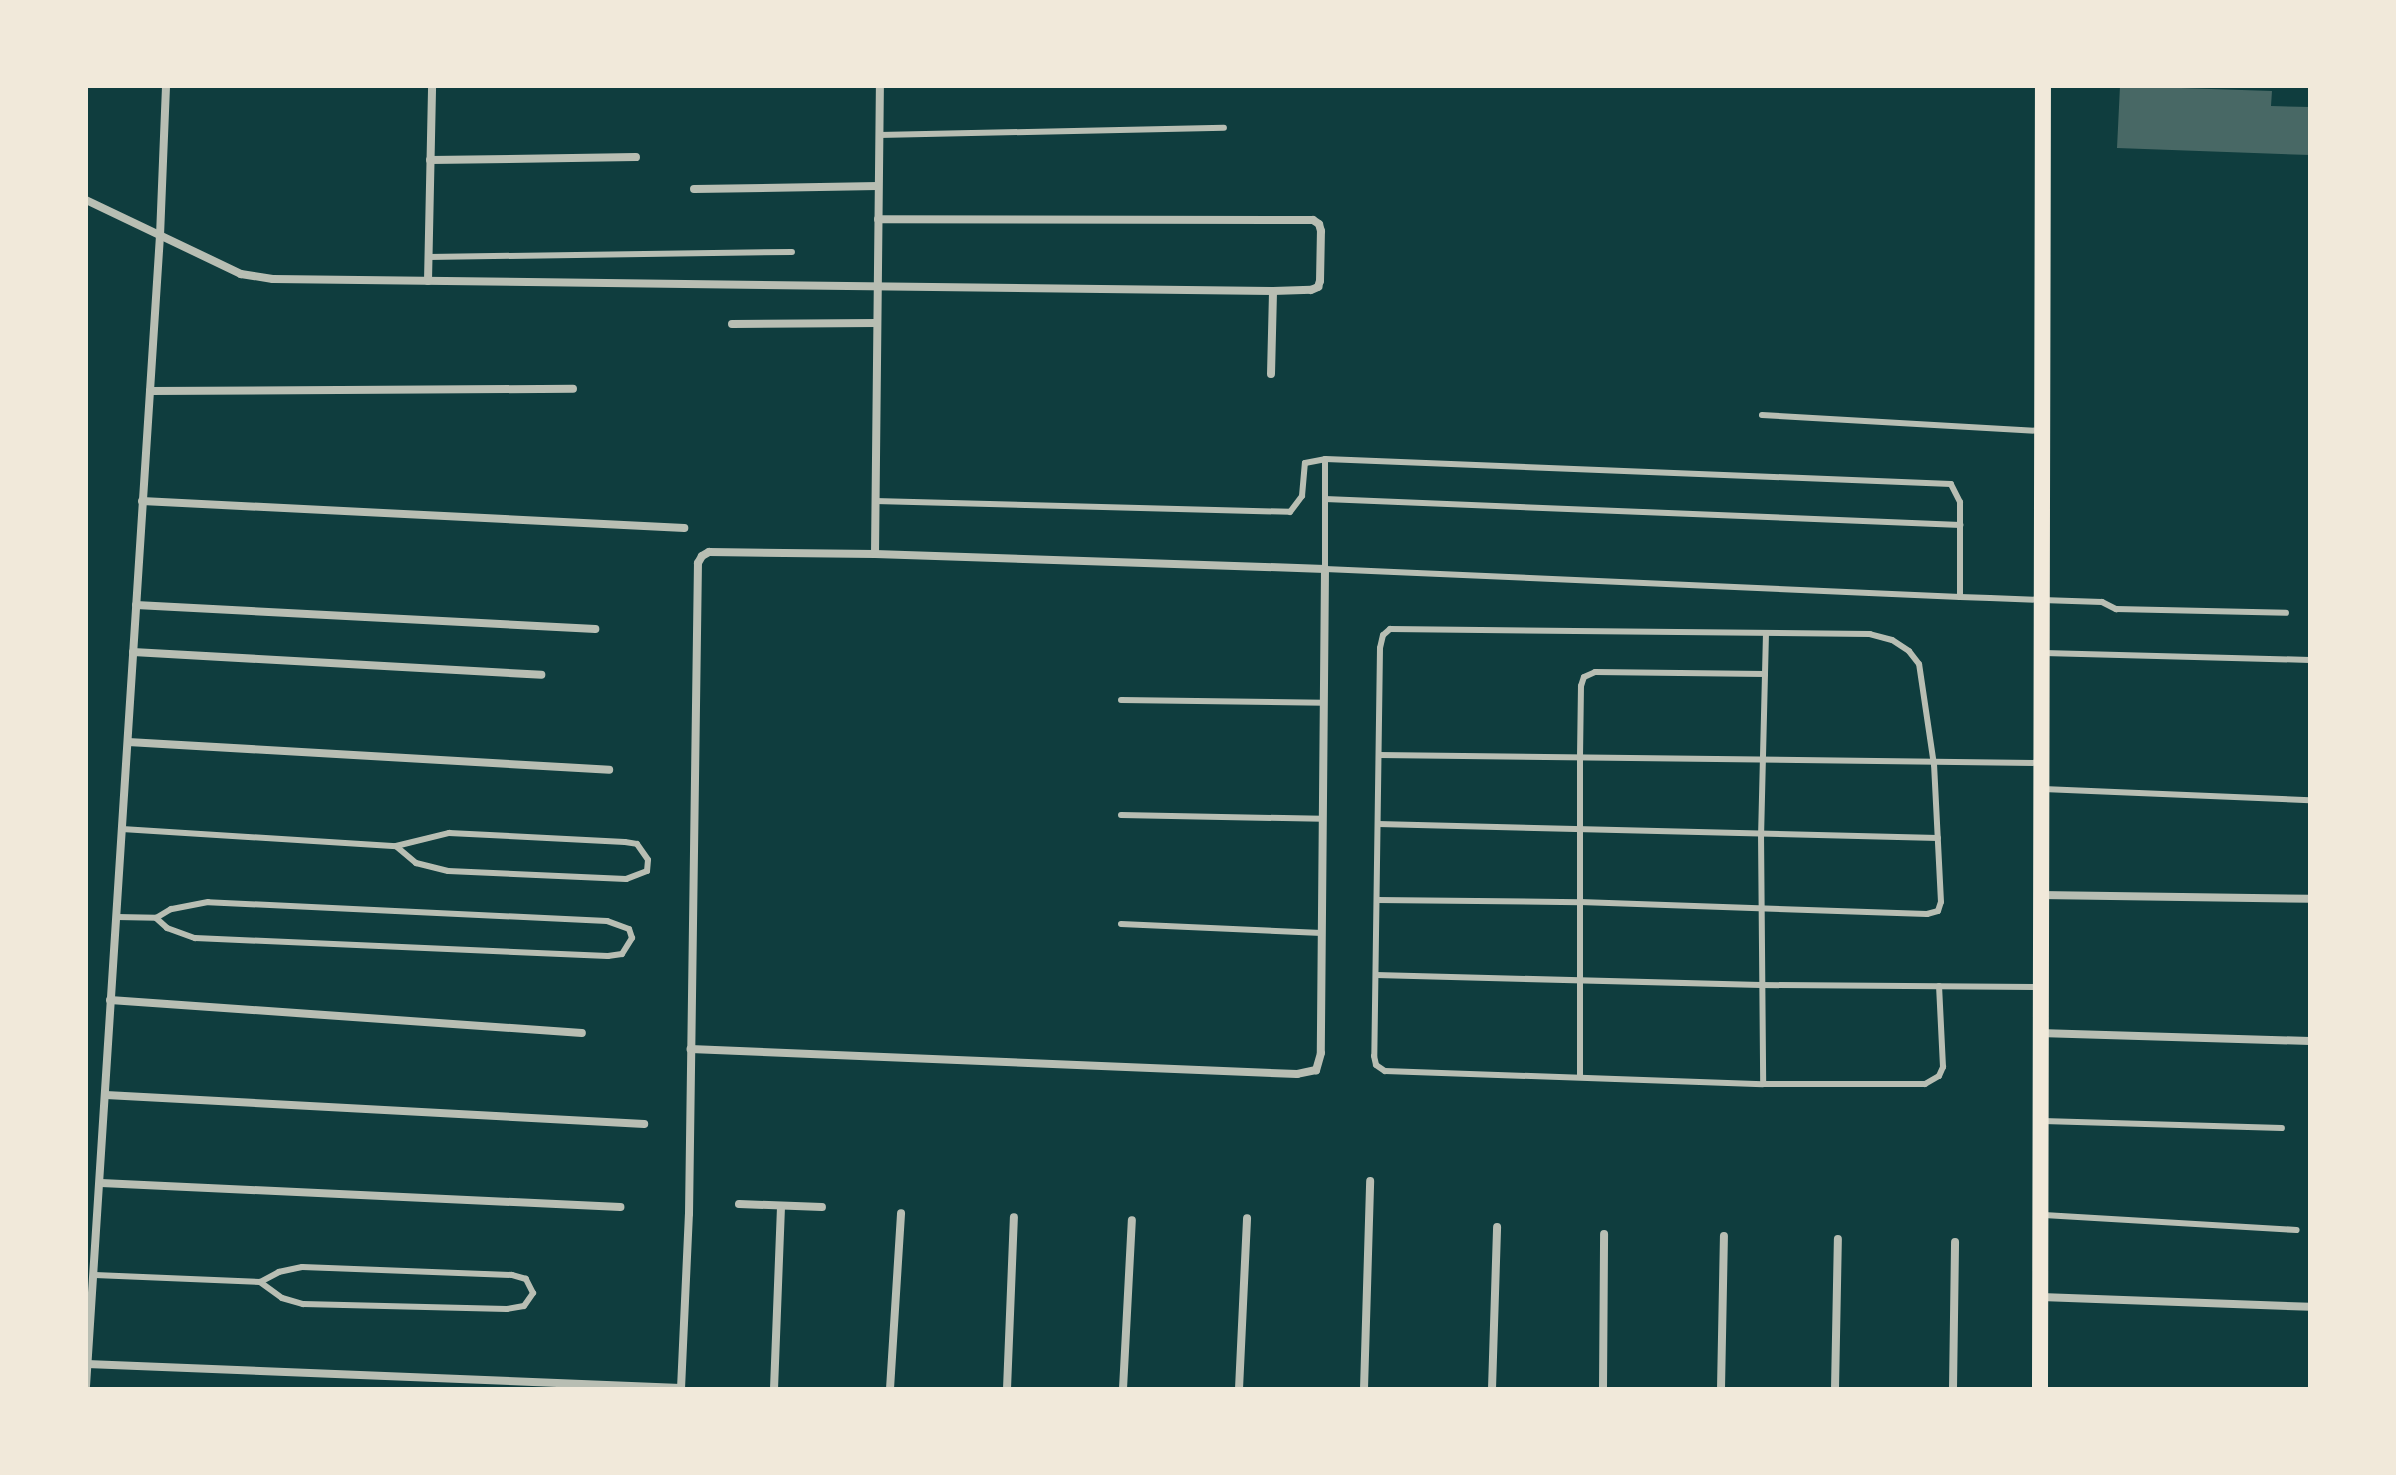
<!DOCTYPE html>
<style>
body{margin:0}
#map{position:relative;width:2396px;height:1475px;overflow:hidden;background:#0f3d3e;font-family:Manrope,sans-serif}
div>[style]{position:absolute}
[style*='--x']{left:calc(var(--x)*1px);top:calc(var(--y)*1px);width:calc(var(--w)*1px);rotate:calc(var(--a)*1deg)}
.building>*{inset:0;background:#486865}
.service>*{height:6px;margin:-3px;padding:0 3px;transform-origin:3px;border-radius:3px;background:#b8beb3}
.minor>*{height:8px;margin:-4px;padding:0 4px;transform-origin:4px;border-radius:4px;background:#b8beb3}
.secondary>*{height:16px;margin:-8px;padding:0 8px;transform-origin:8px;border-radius:8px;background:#f1e9da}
span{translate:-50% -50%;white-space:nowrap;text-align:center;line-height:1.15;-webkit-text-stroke:8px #f1e9da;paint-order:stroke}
.frame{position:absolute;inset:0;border:88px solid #f1e9da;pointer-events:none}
</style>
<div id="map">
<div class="building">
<i style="clip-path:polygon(2120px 86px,2272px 91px,2271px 106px,2310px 107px,2310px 155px,2117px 148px)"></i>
</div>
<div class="service">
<i style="--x:879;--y:135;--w:345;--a:-1.2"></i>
<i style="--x:428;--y:257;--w:364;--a:-0.8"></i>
<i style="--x:1762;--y:415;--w:280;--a:3.3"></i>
<i style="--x:1325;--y:499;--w:636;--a:2.34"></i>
<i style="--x:875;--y:501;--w:415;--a:1.5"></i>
<i style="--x:1290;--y:512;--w:20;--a:-53"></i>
<i style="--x:1302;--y:496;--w:33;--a:-85"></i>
<i style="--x:1305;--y:463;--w:20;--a:-11"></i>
<i style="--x:1960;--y:597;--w:95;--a:-90"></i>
<i style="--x:1960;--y:502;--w:20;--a:-117"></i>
<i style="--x:1951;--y:484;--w:626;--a:-177.71"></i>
<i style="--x:1325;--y:459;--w:110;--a:90"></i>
<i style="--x:1325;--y:569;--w:636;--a:2.52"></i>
<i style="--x:1960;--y:597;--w:30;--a:2"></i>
<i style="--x:1990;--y:598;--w:52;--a:2.2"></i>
<i style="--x:2042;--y:600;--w:60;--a:1.9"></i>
<i style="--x:2102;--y:602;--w:16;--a:27"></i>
<i style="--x:2116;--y:609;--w:170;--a:1.3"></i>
<i style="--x:2044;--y:653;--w:266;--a:1.5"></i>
<i style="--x:1765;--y:674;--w:41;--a:-88.6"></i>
<i style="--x:1121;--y:700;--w:203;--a:0.8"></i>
<i style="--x:1379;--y:755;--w:660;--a:0.69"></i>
<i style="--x:2043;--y:789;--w:267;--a:2.4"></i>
<i style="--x:1121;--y:815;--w:201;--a:1.1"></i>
<i style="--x:1378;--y:824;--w:560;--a:1.43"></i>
<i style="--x:122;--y:829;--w:275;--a:3.6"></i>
<i style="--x:396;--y:846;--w:55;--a:-13.8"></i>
<i style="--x:449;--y:833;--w:176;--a:2.9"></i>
<i style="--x:625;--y:842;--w:12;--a:9"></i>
<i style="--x:637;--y:844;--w:19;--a:55"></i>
<i style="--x:648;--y:860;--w:11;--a:95"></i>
<i style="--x:647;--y:871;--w:22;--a:159"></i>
<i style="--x:626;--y:879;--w:178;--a:-177.4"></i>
<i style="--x:448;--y:871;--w:33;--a:-166"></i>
<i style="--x:416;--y:863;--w:26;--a:-140"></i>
<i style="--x:1377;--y:900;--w:203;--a:0.6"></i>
<i style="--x:1580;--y:902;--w:347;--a:2"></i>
<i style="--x:1927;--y:914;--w:11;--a:-15"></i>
<i style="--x:1938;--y:911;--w:9;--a:-72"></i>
<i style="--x:1941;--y:902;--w:137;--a:-92.9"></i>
<i style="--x:1934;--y:765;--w:102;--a:-98.4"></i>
<i style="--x:1919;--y:664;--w:16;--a:-128"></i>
<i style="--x:1909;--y:651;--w:20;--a:-147"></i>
<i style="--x:1892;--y:640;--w:23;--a:-165"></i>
<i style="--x:1870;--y:634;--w:480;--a:-179.4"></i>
<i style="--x:1390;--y:629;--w:9;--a:139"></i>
<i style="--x:1383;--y:635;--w:13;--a:103"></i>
<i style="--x:1380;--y:648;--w:408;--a:90.8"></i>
<i style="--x:1374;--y:1056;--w:9;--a:77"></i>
<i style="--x:1376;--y:1065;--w:11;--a:34"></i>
<i style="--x:1385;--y:1071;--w:378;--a:2"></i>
<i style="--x:1763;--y:1084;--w:162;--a:0"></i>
<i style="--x:1925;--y:1084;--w:16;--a:-30"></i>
<i style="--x:1939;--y:1076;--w:10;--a:-66"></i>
<i style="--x:1943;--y:1067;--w:81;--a:-92.8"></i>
<i style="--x:117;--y:917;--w:39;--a:1"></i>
<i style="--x:156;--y:918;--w:15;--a:42"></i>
<i style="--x:167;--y:928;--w:30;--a:20"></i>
<i style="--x:195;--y:938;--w:413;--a:2.5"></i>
<i style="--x:608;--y:956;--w:14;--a:-8"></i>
<i style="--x:622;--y:954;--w:19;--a:-58"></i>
<i style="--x:632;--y:938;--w:9;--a:-108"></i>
<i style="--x:629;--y:929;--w:23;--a:-160"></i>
<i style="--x:607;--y:921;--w:399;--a:-177.3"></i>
<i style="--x:208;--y:902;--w:38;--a:169"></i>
<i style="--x:171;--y:909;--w:17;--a:149"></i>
<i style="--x:1121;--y:924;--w:201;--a:2.6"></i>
<i style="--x:1376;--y:975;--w:385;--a:1.5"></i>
<i style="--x:1761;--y:985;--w:278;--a:0.4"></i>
<i style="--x:1580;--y:1077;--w:320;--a:-90"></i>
<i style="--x:1580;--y:757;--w:71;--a:-89.2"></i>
<i style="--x:1581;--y:686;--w:9;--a:-72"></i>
<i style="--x:1584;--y:677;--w:12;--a:-24"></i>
<i style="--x:1595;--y:672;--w:170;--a:0.7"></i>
<i style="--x:1765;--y:674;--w:159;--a:91.4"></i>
<i style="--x:1761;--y:833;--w:251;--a:89.5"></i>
<i style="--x:2043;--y:1121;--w:239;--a:1.7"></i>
<i style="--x:2044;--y:1215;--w:253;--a:3.4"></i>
<i style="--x:95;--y:1275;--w:165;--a:2.4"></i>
<i style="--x:260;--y:1282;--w:27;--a:36"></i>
<i style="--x:282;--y:1298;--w:22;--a:16"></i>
<i style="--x:303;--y:1304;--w:204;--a:1.4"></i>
<i style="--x:507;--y:1309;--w:17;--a:-10"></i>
<i style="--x:524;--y:1306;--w:16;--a:-55"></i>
<i style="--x:533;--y:1293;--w:16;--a:-117"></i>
<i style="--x:526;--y:1279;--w:15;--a:-164"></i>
<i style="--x:512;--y:1275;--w:210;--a:-177.8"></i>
<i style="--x:302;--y:1267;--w:24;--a:168"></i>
<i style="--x:279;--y:1272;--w:21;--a:152"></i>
</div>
<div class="minor">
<i style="--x:430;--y:160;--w:206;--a:-0.8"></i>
<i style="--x:694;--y:189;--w:184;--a:-0.9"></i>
<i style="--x:86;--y:200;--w:172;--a:25.5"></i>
<i style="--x:241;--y:274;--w:32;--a:9"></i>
<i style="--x:273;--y:279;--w:1000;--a:0.69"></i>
<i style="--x:1273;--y:291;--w:38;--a:-2"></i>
<i style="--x:1311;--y:290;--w:8;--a:-23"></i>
<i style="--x:1318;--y:287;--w:6;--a:-72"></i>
<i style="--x:1320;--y:281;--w:50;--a:-88.9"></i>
<i style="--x:1321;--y:231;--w:7;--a:-106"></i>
<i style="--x:1319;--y:224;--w:7;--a:-146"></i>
<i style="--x:1313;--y:220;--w:435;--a:-179.9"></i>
<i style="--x:428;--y:281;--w:195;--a:-88.8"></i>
<i style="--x:732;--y:324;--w:145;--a:-0.4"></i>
<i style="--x:1271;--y:374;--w:83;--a:-88.6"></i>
<i style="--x:150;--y:391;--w:423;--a:-0.3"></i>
<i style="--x:142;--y:501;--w:543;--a:2.85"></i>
<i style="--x:875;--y:554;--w:468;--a:-89.4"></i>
<i style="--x:136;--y:605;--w:460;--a:3"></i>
<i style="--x:133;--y:652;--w:409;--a:3.2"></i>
<i style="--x:128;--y:742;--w:482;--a:3.3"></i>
<i style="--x:2040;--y:895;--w:270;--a:0.8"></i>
<i style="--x:110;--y:1000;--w:473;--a:4"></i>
<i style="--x:2039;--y:1033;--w:271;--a:1.7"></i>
<i style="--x:106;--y:1095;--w:539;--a:3.09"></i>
<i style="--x:101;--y:1183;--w:520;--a:2.65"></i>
<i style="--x:739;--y:1204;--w:83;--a:2.1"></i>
<i style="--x:2041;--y:1297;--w:269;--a:2.1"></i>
<i style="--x:87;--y:1364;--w:594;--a:2.31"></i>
<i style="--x:86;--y:1386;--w:1152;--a:-86.32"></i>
<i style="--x:160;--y:236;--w:150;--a:-87.7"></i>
<i style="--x:681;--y:1389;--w:175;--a:-87.4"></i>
<i style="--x:689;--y:1214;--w:651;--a:-89.21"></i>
<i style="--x:698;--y:563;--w:8;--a:-60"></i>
<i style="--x:702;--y:556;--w:8;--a:-30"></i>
<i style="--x:709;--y:552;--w:166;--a:0.7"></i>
<i style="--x:875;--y:554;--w:450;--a:1.9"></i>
<i style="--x:1325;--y:569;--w:484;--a:90.5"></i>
<i style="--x:1321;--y:1053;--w:18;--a:106"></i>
<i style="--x:1316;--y:1070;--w:19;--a:168"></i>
<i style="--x:1297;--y:1074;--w:607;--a:-177.64"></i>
<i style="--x:774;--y:1389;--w:182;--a:-87.8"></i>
<i style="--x:890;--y:1389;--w:176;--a:-86.4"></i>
<i style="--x:1007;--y:1389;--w:172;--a:-87.7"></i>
<i style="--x:1123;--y:1389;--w:169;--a:-87"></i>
<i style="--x:1239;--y:1389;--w:171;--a:-87.3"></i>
<i style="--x:1364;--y:1389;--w:208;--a:-88.3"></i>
<i style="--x:1492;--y:1389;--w:162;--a:-88.2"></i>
<i style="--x:1603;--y:1389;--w:155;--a:-89.6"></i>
<i style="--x:1721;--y:1389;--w:153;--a:-88.9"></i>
<i style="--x:1835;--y:1389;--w:150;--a:-88.9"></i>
<i style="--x:1953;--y:1389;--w:147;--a:-89.2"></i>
</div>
<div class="secondary">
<i style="--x:2040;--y:1389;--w:1303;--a:-89.87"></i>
</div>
<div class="frame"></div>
</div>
